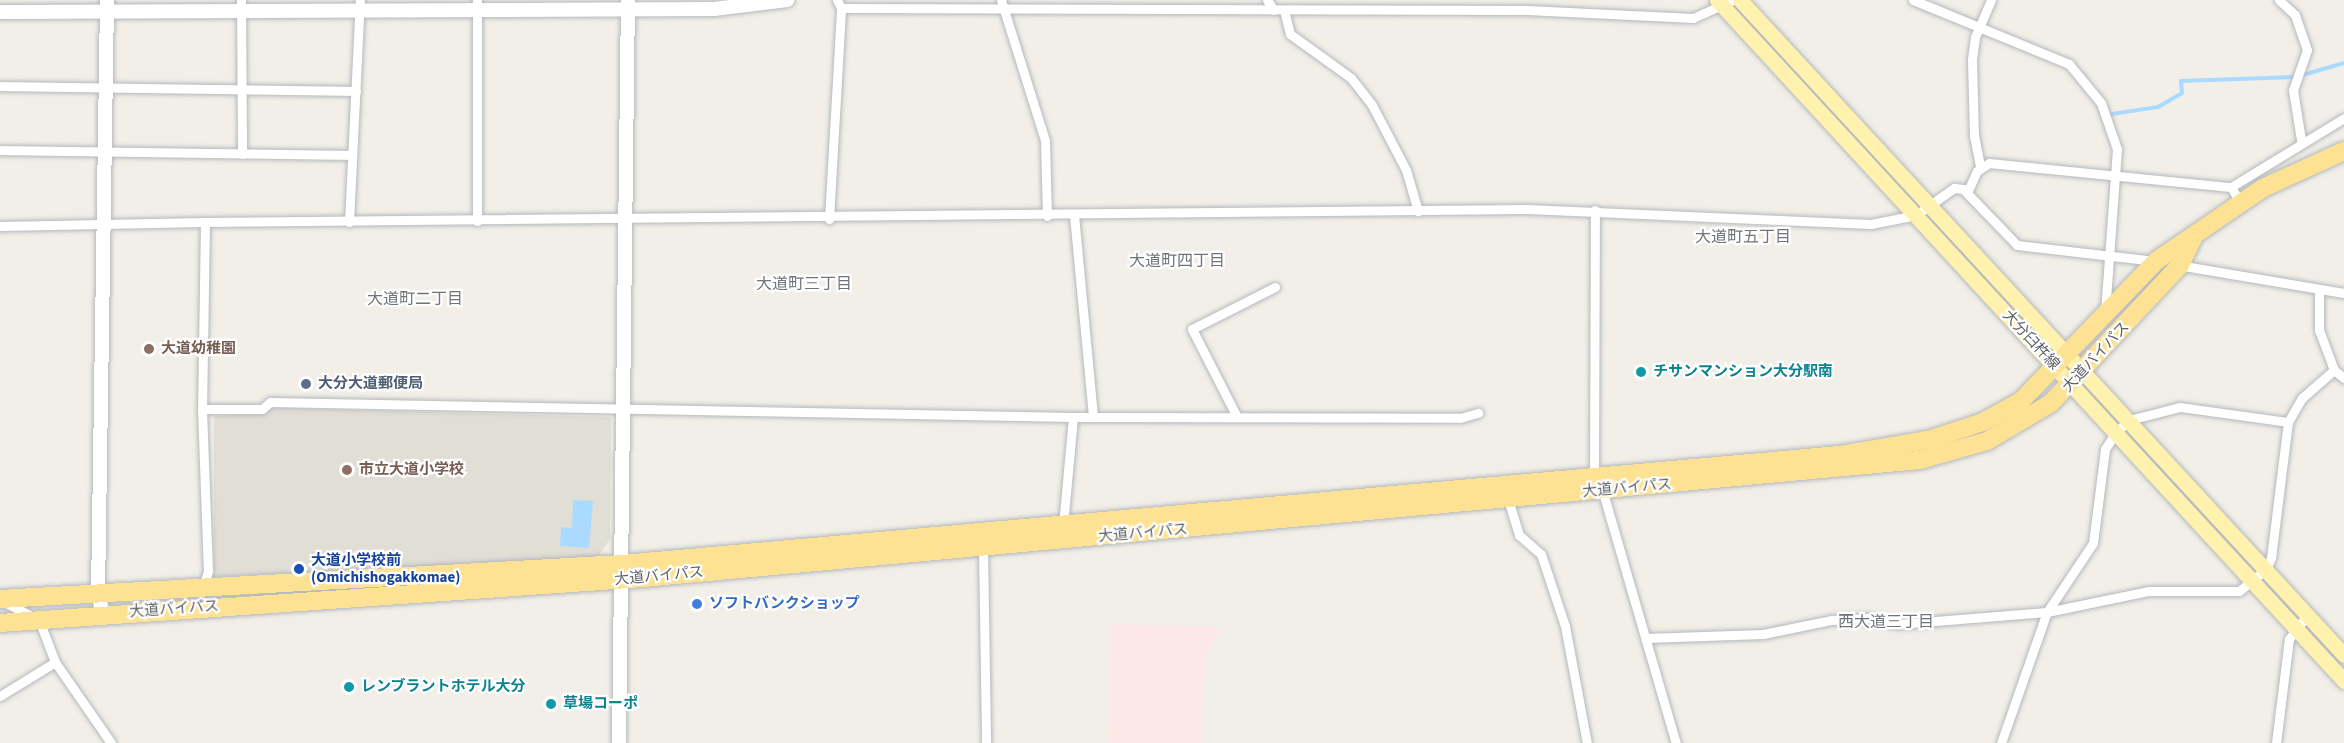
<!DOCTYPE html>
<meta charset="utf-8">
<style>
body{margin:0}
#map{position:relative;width:2344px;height:743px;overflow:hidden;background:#f1efe8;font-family:"Source Sans 3","Noto Sans JP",sans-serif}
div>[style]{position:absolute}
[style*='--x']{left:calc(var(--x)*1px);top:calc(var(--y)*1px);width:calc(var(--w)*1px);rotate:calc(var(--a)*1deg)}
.education>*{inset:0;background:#e1ded6}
.medical>*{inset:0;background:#fce8e6}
.water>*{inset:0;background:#aadaff}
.stream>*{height:4px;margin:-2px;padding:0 2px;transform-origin:2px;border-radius:2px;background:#aadaff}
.roads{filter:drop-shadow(0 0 2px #b5b8bc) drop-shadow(0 0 2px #b5b8bc)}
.street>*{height:9px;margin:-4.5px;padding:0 4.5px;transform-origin:4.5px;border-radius:4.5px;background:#fff}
.secondary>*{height:14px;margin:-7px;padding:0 7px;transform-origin:7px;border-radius:7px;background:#fff}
.primary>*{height:15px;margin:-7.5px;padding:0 7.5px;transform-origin:7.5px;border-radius:7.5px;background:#fff2af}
.highway>*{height:18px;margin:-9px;padding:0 9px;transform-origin:9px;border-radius:9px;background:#fde293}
.dots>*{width:16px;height:16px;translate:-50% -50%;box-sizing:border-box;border:3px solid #fff;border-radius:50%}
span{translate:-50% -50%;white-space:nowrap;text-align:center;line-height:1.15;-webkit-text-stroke:4.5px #fff;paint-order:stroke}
.street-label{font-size:15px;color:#5f6368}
.education-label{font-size:15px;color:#785e54;font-weight:700}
.left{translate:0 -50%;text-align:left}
.culture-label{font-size:15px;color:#0d838f;font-weight:700}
.service-label{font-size:15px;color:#4e5e75;font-weight:700}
.transit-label{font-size:15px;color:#164399;font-weight:700}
.shop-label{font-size:15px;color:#366cbe;font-weight:700}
.neighbourhood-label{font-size:16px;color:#70757a}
</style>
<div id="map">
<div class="education">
<i style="clip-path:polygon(270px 408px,611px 417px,610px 539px,598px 557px,214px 577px,214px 416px,265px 414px)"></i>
</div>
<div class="medical">
<i style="clip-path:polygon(1111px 624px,1223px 627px,1205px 656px,1201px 743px,1108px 743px)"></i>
</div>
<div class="water">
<i style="clip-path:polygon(573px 500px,593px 501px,589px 548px,560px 546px,561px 527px,572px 528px)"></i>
</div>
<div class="stream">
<i style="--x:2112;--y:114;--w:47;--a:-8.7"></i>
<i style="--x:2158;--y:107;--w:28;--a:-30"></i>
<i style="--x:2182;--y:93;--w:12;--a:-95"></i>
<i style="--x:2181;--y:81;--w:115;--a:-2"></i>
<i style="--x:2296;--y:77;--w:50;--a:-16.3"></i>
</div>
<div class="roads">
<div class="street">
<i style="--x:241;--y:0;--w:154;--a:89.6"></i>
<i style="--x:477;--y:0;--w:221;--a:90"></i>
<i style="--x:837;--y:0;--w:9;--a:63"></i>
<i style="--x:841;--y:8;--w:686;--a:0.17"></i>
<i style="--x:1527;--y:10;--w:166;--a:2.8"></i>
<i style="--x:1693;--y:18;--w:44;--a:-24.2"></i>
<i style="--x:1001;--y:0;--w:147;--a:72.6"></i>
<i style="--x:1045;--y:140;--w:76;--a:88.5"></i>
<i style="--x:1267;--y:0;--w:12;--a:55"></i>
<i style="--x:1913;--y:0;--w:169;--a:22.3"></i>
<i style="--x:2069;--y:64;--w:50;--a:50.6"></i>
<i style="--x:2101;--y:103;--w:49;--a:70.8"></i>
<i style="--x:2117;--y:149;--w:164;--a:94.2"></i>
<i style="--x:2279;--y:0;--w:22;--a:43"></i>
<i style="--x:2295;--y:15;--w:37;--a:71"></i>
<i style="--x:2307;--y:50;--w:42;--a:109.3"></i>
<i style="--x:2293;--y:90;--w:51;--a:80.9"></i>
<i style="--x:1284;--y:10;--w:25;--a:76"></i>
<i style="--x:1290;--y:34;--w:75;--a:35.8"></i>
<i style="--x:1351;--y:78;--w:34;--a:52"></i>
<i style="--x:1372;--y:105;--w:73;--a:62.4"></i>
<i style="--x:1406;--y:170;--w:43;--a:73.7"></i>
<i style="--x:0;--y:86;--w:356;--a:0.8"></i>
<i style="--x:0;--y:150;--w:352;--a:0.8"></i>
<i style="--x:1980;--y:166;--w:31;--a:-101"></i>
<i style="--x:1974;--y:136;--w:77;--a:-91.5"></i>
<i style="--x:1972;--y:59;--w:22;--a:-82"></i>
<i style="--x:1975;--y:37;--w:40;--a:-66.6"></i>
<i style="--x:2231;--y:187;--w:132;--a:-31.4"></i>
<i style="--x:1967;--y:193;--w:24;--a:-66"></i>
<i style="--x:1977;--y:171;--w:14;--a:-34"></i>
<i style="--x:1989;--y:163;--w:243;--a:5.7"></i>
<i style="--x:2231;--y:187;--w:17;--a:59"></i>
<i style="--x:1074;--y:215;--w:203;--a:84.6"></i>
<i style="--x:829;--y:219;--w:211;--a:-86.7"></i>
<i style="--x:205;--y:222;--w:1322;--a:-0.56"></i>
<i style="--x:1527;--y:209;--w:344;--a:2.5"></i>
<i style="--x:1871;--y:224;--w:46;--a:-11.3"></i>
<i style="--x:1916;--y:215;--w:47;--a:-35.4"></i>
<i style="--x:1954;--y:188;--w:9;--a:6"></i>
<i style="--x:1963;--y:189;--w:78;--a:46"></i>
<i style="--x:2017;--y:245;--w:139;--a:6.6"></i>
<i style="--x:349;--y:222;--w:222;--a:-87.2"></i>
<i style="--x:0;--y:226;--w:205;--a:-1.1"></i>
<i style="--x:205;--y:222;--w:187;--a:90.9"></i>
<i style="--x:202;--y:409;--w:162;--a:87.9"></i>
<i style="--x:208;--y:571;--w:17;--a:107"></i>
<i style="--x:2178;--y:265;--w:168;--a:9.6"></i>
<i style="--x:2319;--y:291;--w:39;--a:90"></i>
<i style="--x:2319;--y:330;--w:43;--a:69.4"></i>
<i style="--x:2334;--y:370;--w:13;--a:39"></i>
<i style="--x:202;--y:409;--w:60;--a:0"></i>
<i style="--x:262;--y:409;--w:11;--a:-41"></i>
<i style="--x:270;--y:402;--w:803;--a:1.07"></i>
<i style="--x:1073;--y:417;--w:387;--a:0.1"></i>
<i style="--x:1460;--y:418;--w:19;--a:-16"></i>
<i style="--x:1237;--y:417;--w:99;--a:-117.1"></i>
<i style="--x:1192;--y:329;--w:93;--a:-26.8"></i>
<i style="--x:1594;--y:478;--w:268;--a:-89.8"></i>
<i style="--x:1602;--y:489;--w:265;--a:73.8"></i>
<i style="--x:1508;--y:499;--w:38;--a:73"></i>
<i style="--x:1519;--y:535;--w:29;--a:41"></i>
<i style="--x:1541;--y:554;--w:76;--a:71.6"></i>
<i style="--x:1565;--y:626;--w:119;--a:79.4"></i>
<i style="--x:1063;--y:525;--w:108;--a:-84.7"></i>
<i style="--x:983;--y:547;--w:196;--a:89.1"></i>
<i style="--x:4;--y:602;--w:39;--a:27"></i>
<i style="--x:39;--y:620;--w:45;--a:69.1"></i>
<i style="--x:55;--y:662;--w:98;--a:55.3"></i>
<i style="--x:1646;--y:638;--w:117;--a:-2"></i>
<i style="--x:1763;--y:634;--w:69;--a:-11.6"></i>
<i style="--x:1831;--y:620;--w:38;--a:-3"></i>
<i style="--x:1869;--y:618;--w:30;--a:12"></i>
<i style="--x:1898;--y:624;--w:149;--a:-4.6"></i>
<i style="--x:2047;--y:612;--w:103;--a:-11.7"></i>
<i style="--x:2148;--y:591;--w:91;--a:0"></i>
<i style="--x:2239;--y:591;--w:35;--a:-39"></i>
<i style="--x:2266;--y:569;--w:12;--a:-66"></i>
<i style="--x:2271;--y:558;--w:137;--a:-82.9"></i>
<i style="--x:2288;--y:422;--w:28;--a:-60"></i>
<i style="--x:2302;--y:398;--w:43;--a:-41.2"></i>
<i style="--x:0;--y:696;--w:65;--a:-31.7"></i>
<i style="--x:2001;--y:743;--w:139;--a:-70.7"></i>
<i style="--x:2047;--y:612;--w:83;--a:-56.3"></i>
<i style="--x:2093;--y:543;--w:95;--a:-82.7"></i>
<i style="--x:2105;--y:449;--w:20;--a:-57"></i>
<i style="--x:2116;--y:432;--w:18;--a:-43"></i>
<i style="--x:2129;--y:420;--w:53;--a:-14.3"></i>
<i style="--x:2180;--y:407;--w:109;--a:7.9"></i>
<i style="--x:2276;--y:743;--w:105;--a:-82.9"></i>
<i style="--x:2289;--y:639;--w:30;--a:-53"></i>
</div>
<div class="secondary">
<i style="--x:0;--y:12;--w:714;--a:-0.24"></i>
<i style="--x:714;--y:9;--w:74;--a:-7"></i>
<i style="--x:103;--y:614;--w:21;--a:-104"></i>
<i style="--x:98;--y:594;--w:594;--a:-89.13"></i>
<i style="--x:619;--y:743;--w:742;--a:-89.31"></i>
</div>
<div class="primary">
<i style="--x:1717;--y:0;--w:926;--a:47.36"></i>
<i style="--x:1740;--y:0;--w:891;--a:47.32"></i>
</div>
<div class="highway">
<i style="--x:0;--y:599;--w:624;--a:-3.22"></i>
<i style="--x:623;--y:564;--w:1221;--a:-5.12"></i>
<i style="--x:1839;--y:455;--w:90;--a:-9.6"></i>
<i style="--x:1928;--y:440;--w:58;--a:-18.1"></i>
<i style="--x:1983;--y:422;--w:43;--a:-28.9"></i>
<i style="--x:2021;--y:401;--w:194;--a:-46"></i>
<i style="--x:2156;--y:261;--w:130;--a:-34.3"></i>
<i style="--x:2263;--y:188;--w:89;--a:-24.6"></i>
<i style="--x:0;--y:623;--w:645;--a:-4"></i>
<i style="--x:643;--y:578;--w:1282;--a:-5.28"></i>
<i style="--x:1920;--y:460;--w:70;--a:-15.8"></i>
<i style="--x:1987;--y:441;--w:74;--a:-30.7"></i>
<i style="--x:2051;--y:403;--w:189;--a:-46.9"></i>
<i style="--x:2180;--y:265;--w:30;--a:-64"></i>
</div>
</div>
<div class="dots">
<i style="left:149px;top:349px;background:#8d6e63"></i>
<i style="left:1641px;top:372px;background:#0f9aa8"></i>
<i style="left:306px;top:384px;background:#5c6f8a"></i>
<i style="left:347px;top:470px;background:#8d6e63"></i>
<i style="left:299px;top:569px;background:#1a4fb4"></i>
<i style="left:697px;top:604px;background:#3f7fe0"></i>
<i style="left:349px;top:687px;background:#0f9aa8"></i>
<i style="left:551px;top:704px;background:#0f9aa8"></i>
</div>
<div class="street-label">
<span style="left:2031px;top:340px;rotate:47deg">大分臼杵線</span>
<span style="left:2096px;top:357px;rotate:-47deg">大道バイパス</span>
<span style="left:1627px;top:488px;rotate:-5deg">大道バイパス</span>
<span style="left:1143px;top:533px;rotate:-5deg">大道バイパス</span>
<span style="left:659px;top:576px;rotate:-5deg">大道バイパス</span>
<span style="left:174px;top:609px;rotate:-4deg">大道バイパス</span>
</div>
<div class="education-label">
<span class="left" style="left:161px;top:349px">大道幼稚園</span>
<span class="left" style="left:359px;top:470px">市立大道小学校</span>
</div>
<div class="culture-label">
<span class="left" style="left:1653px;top:372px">チサンマンション大分駅南</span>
<span class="left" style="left:361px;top:687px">レンブラントホテル大分</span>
<span class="left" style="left:563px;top:704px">草場コーポ</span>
</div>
<div class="service-label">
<span class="left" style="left:318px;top:384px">大分大道郵便局</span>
</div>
<div class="transit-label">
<span class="left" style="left:311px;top:569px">大道小学校前<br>(Omichishogakkomae)</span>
</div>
<div class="shop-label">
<span class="left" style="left:709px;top:604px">ソフトバンクショップ</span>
</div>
<div class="neighbourhood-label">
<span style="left:1743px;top:237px">大道町五丁目</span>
<span style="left:1177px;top:261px">大道町四丁目</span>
<span style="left:804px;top:284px">大道町三丁目</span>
<span style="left:415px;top:299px">大道町二丁目</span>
<span style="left:1886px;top:622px">西大道三丁目</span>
</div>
</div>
